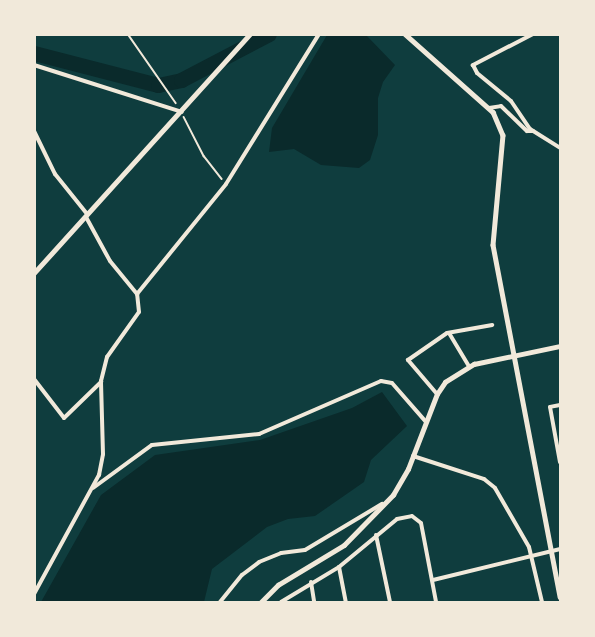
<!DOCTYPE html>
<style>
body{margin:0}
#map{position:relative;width:595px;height:637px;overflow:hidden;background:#0f3d3e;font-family:"Nunito Sans",sans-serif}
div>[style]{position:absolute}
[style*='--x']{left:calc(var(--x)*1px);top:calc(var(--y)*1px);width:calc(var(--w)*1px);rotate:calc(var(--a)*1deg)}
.water>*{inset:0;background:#0a2a2b}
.river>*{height:15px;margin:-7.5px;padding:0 7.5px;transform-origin:7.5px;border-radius:7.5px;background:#0a2a2b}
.path>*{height:1.5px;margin:-0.75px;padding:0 0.75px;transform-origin:0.75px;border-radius:0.75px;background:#f1e9da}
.minor>*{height:4px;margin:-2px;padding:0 2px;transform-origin:2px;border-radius:2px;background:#f1e9da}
.tertiary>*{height:4.5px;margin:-2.25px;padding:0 2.25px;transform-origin:2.25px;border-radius:2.25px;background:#f1e9da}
span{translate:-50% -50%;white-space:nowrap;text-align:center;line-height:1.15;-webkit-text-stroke:5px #f1e9da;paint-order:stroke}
.frame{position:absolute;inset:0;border:36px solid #f1e9da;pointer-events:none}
</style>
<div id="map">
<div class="water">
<i style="clip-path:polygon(327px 35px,366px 35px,395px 65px,383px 82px,378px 98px,378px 135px,370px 160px,359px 168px,321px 165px,294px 149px,269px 152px,272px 128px)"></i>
<i style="clip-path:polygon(382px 392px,407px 426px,371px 460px,364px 482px,315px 516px,288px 519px,267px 527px,212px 569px,204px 602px,41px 602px,101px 495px,155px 455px,260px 440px,352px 408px)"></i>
</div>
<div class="river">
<i style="--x:34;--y:53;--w:128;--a:14.5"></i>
<i style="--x:158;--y:85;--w:24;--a:-12"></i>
<i style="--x:181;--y:80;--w:99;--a:-27.6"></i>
</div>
<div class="path">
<i style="--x:128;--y:34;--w:84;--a:55.2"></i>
<i style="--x:184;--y:117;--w:44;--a:62.9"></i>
<i style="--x:204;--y:156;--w:29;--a:52"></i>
</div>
<div class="minor">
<i style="--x:533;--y:34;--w:68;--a:152.7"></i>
<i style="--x:473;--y:65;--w:9;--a:63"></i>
<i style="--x:477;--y:73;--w:44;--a:39.5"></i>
<i style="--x:511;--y:101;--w:34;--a:56"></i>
<i style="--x:530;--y:129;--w:36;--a:32"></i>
<i style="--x:34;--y:65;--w:155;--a:17.6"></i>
<i style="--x:489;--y:108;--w:12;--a:-9"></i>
<i style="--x:501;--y:106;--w:36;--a:44"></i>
<i style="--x:527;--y:131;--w:6;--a:0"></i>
<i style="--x:34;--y:131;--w:48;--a:64"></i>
<i style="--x:55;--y:174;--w:51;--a:51.3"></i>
<i style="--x:86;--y:217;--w:50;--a:61.4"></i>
<i style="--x:110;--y:261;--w:43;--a:50.7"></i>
<i style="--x:449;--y:333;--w:39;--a:59"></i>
<i style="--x:34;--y:379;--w:49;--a:52.4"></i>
<i style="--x:64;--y:418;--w:52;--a:-44.2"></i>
<i style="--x:437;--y:394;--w:45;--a:-130.5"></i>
<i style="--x:408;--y:360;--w:47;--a:-34.7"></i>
<i style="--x:447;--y:333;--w:46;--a:-10.1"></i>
<i style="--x:560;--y:405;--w:10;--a:169"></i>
<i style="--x:550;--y:407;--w:56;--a:79.7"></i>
<i style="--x:413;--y:456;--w:75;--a:17.9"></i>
<i style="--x:484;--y:479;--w:14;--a:39"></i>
<i style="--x:495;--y:488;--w:68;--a:60"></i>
<i style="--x:529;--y:547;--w:57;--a:76.7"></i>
<i style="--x:93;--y:488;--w:73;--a:-36.1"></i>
<i style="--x:152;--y:445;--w:108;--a:-5.9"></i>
<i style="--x:259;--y:434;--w:133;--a:-23.5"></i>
<i style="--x:381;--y:381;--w:11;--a:10"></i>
<i style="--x:392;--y:383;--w:52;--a:48.9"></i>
<i style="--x:376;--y:535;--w:68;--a:78.2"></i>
<i style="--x:339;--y:567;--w:36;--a:79"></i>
<i style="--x:433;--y:580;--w:131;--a:-13.7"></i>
<i style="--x:311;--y:582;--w:20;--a:81"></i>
<i style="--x:34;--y:594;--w:136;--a:-61.4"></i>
<i style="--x:99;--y:475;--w:21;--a:-79"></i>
<i style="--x:103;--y:454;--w:73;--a:-91.6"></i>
<i style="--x:101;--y:381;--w:25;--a:-76"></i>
<i style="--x:107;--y:357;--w:55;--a:-54.6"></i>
<i style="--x:139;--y:312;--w:18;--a:-96"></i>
<i style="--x:137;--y:294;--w:141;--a:-51"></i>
<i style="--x:226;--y:184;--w:176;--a:-58.2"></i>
<i style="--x:220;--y:602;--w:35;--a:-51"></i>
<i style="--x:242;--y:575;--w:21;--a:-37"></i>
<i style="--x:259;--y:562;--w:24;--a:-22"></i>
<i style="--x:281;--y:553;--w:24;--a:-7"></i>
<i style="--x:305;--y:550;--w:90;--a:-30.9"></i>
<i style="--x:281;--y:602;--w:68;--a:-31.1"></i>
<i style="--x:339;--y:567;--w:75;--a:-39.6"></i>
<i style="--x:397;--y:519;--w:15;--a:-11"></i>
<i style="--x:412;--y:516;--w:11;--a:38"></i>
<i style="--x:421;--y:523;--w:80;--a:79.2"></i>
</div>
<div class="tertiary">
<i style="--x:405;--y:34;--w:118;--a:41.6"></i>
<i style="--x:493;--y:112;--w:25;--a:67"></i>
<i style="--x:503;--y:135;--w:110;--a:95.2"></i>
<i style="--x:493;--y:245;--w:358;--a:79.2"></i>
<i style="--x:34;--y:273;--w:322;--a:-47.9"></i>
<i style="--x:261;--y:602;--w:24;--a:-45"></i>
<i style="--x:278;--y:585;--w:77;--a:-31.2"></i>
<i style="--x:344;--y:545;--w:70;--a:-45.6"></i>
<i style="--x:393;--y:495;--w:30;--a:-60"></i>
<i style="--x:408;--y:469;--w:80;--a:-68.9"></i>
<i style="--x:437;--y:394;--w:14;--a:-56"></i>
<i style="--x:445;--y:382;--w:34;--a:-32"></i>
<i style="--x:474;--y:364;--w:88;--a:-11.8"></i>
</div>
<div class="frame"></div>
</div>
